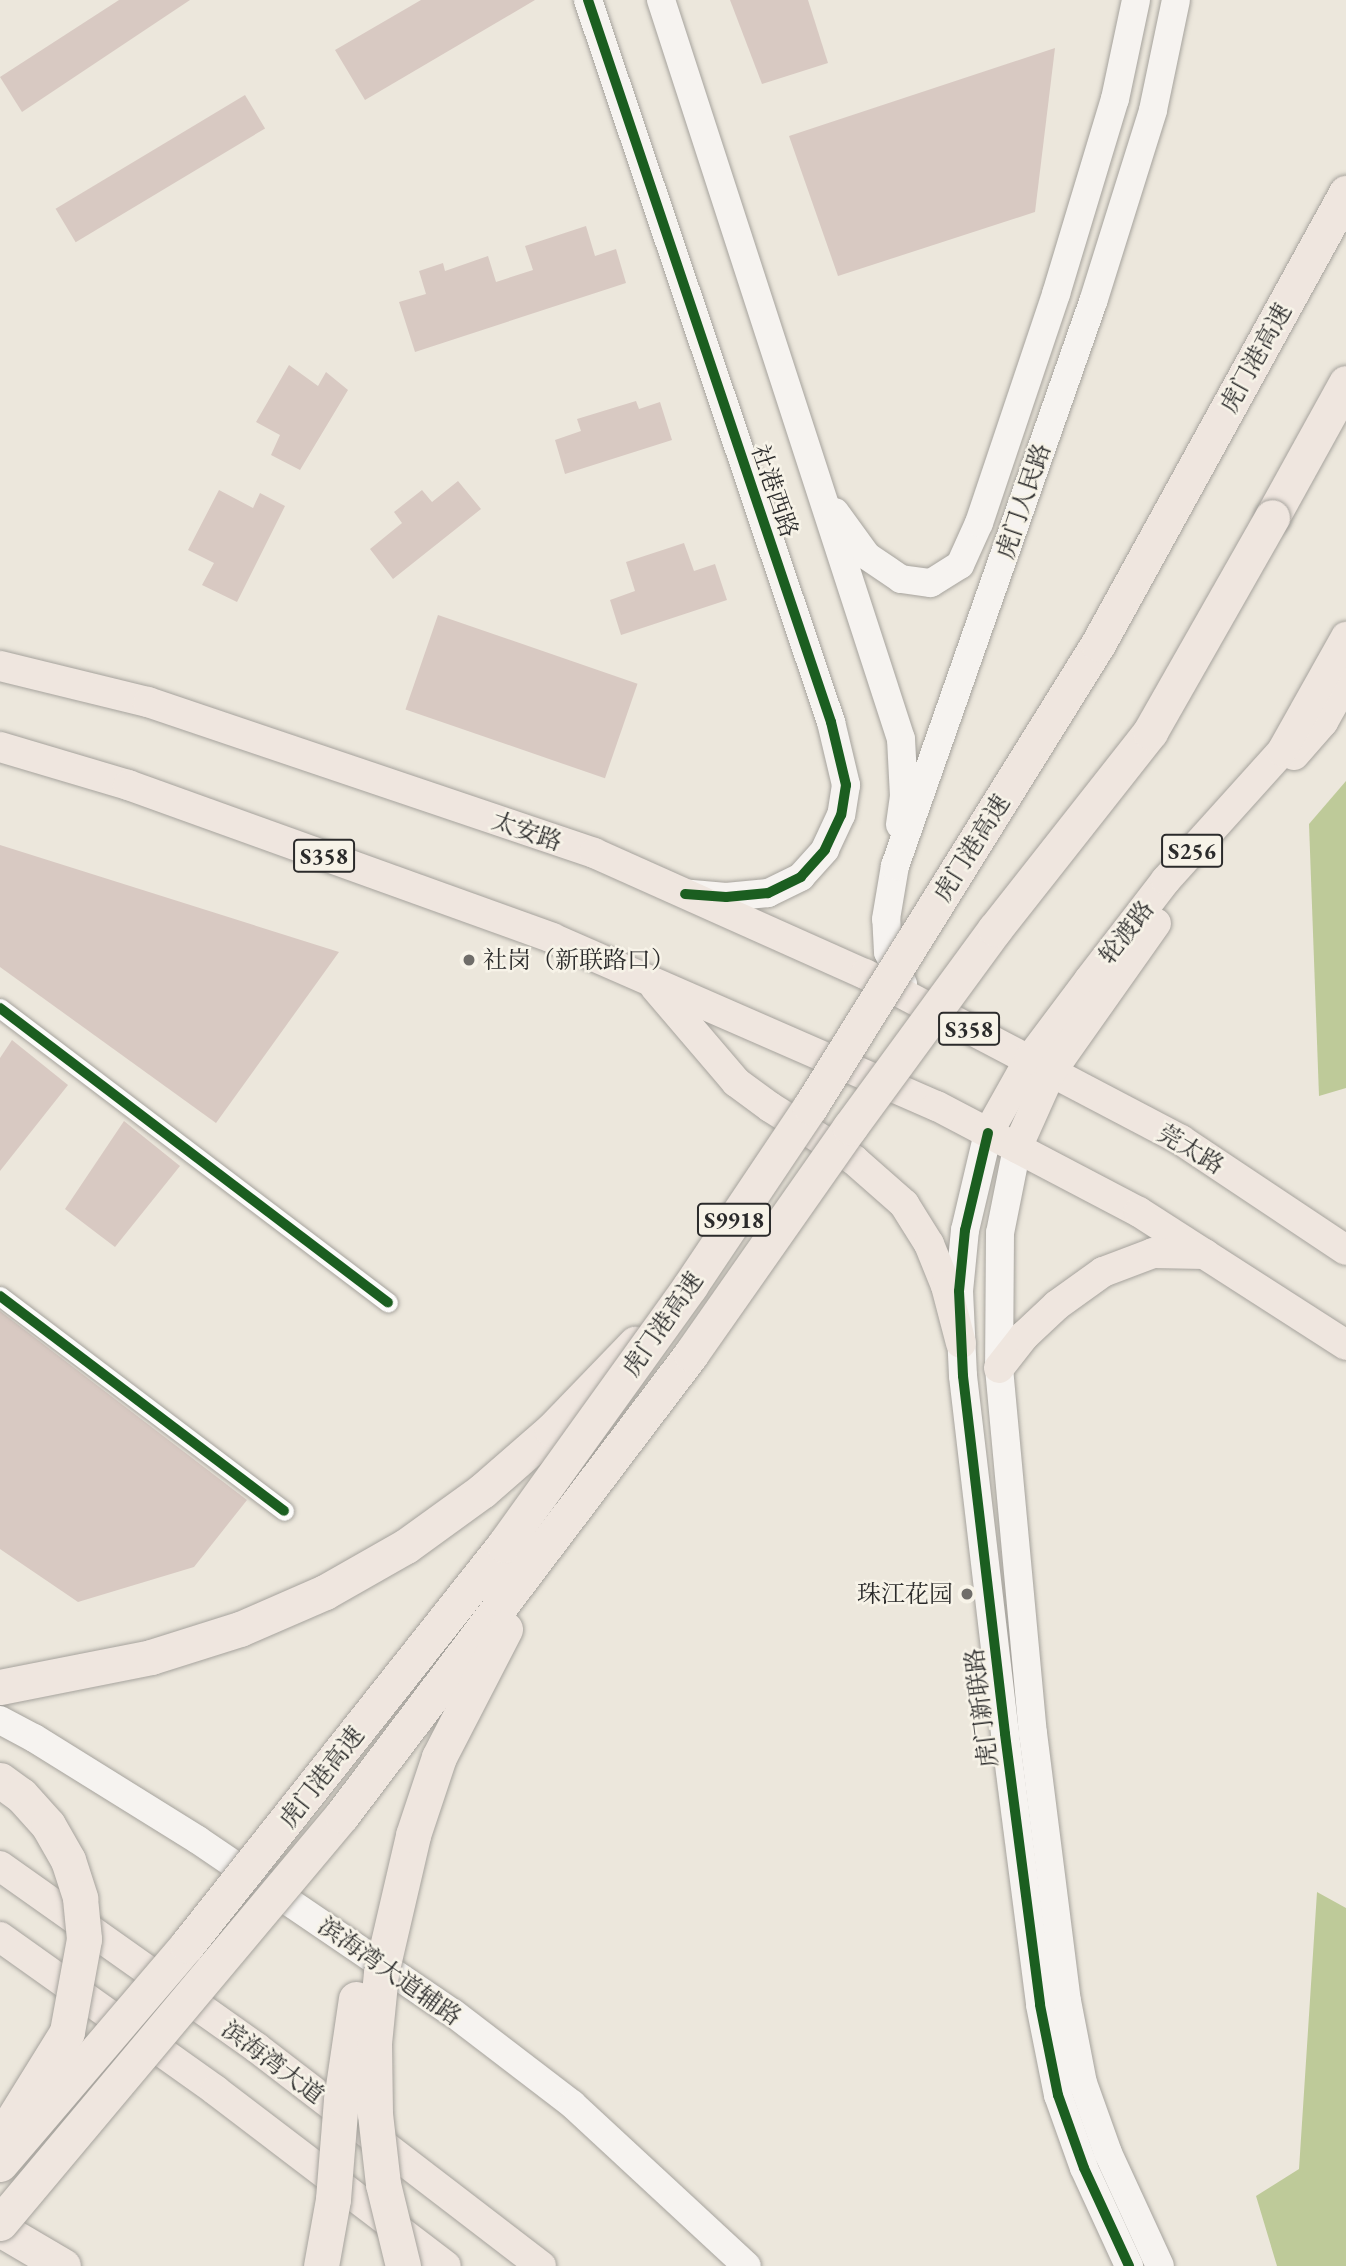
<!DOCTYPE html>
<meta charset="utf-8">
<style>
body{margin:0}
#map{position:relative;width:1346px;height:2266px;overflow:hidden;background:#ece7dc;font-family:"EB Garamond","Noto Serif SC",serif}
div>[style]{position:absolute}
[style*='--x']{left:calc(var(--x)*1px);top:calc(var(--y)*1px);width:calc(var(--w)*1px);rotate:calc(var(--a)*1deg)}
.forest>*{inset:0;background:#beca99}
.building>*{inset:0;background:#d8c9c2;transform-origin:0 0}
.roads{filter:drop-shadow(0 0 2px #a6a39d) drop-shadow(0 0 2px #a6a39d)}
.street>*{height:19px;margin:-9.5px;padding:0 9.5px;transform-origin:9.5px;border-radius:9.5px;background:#fcfbfa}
.secondary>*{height:28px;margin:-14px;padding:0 14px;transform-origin:14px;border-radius:14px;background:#f6f3f0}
.primary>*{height:30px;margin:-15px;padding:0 15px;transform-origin:15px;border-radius:15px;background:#efe6df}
.highway>*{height:35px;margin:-17.5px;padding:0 17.5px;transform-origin:17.5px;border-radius:17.5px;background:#efe6df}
.bridges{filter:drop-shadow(0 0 2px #a6a39d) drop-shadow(0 0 2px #a6a39d)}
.highway-bridge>*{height:35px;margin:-17.5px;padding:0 17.5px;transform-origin:17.5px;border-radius:17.5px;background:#efe6df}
.cycleway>*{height:10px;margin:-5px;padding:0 5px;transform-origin:5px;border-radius:5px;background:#1b5e20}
.dots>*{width:19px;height:19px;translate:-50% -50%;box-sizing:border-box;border:4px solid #f7f3e8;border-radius:50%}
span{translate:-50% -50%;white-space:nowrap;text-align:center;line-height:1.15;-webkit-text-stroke:5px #f7f3e8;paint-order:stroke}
.shield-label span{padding:2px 5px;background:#f7f3e8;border:2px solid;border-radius:5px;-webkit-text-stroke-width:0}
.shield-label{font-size:23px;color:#2b2b2b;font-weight:700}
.street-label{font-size:24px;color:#2b2b2b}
.poi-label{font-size:24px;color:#2b2b2b}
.left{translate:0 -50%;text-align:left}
.right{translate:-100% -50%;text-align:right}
</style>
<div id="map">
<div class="forest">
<i style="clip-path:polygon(1346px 781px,1346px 1088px,1319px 1096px,1309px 824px)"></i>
<i style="clip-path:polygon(1317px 1892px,1346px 1908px,1346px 2266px,1277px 2266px,1256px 2196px,1299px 2169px)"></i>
</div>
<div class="building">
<i style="clip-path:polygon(119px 0,190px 0,22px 112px,0 77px)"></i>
<i style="clip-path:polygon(421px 0,535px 0,365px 100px,335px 50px)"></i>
<i style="clip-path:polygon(730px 0,808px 0,828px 63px,762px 84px)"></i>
<i style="clip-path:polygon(1055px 48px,1035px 212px,838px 276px,789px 136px)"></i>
<i style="left:245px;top:95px;width:39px;height:221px;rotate:59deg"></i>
<i style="clip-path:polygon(586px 226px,595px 256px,616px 249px,626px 283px,415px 352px,399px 302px,426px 294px,419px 271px,443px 263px,445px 271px,488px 256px,496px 282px,533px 270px,525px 246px)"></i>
<i style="clip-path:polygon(289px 365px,318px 386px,326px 372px,348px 390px,300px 470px,271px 455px,280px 435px,256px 422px)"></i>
<i style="clip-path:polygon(636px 401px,639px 409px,660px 402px,672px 440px,565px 474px,555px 440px,581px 431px,577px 419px)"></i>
<i style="clip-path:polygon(458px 481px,481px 509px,393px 579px,370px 549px,402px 523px,394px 512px,422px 490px,432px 502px)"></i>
<i style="clip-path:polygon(219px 490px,253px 508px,260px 493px,285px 506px,237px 602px,202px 585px,214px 563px,188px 550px)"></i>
<i style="clip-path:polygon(684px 543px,694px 571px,715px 564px,727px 600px,621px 635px,610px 600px,635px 591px,626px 562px)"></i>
<i style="left:438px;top:615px;width:211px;height:100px;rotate:19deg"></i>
<i style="clip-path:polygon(0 845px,339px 952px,216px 1123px,0 967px)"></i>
<i style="clip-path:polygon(12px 1040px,68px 1085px,0 1171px,0 1058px)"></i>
<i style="clip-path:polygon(124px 1121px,180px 1166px,115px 1247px,65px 1209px)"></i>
<i style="clip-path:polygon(0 1311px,247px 1500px,194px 1567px,78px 1602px,0 1549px)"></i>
</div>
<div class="roads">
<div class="street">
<i style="--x:0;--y:1008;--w:487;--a:37.2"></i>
<i style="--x:0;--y:1296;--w:356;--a:37.1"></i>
</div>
<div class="secondary">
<i style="--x:588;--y:0;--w:762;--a:71.4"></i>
<i style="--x:831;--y:722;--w:65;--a:76.6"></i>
<i style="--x:846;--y:785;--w:30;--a:99"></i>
<i style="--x:841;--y:815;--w:38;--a:115"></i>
<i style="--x:825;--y:850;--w:36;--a:132"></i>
<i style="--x:801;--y:877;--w:37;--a:154"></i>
<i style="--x:768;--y:893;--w:42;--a:174.6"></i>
<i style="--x:726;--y:897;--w:37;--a:-175"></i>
<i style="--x:661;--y:0;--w:777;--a:72.01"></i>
<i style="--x:901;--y:739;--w:57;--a:87"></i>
<i style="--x:904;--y:796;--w:29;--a:98"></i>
<i style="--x:835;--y:512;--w:54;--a:54"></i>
<i style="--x:867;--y:556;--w:41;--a:34.1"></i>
<i style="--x:901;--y:579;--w:30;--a:8"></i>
<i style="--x:931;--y:583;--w:34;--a:-32"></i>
<i style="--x:960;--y:565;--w:46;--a:-65.7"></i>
<i style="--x:979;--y:523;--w:242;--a:-71.4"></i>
<i style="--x:1056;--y:294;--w:204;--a:-73.2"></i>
<i style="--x:1115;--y:99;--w:101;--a:-78"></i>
<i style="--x:903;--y:984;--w:35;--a:-115"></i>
<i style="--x:888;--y:952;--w:33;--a:-93"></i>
<i style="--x:886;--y:919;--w:54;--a:-80.4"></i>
<i style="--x:895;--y:866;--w:598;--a:-70.66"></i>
<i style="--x:1093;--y:302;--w:201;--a:-72.6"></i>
<i style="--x:1153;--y:110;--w:112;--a:-78.2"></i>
<i style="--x:988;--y:1133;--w:100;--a:103.3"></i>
<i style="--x:965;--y:1230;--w:61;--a:95.6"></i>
<i style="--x:959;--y:1291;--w:85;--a:87.3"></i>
<i style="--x:963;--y:1376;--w:360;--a:83.3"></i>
<i style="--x:1005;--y:1734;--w:273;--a:82.6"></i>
<i style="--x:1040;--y:2005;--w:92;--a:78.7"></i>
<i style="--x:1058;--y:2095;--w:77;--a:70.4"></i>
<i style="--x:1084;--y:2168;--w:108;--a:65.3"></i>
<i style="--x:1017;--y:1148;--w:87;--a:101.3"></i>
<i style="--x:1000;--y:1233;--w:135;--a:90.4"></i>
<i style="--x:999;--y:1368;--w:367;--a:84.7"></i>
<i style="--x:1033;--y:1733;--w:270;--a:82.8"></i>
<i style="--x:1067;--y:2001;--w:84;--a:79"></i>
<i style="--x:1083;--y:2083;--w:74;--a:70.3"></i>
<i style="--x:1108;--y:2153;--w:124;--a:65.3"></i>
<i style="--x:0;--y:1720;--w:38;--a:28"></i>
<i style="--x:34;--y:1738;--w:193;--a:31.9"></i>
<i style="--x:198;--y:1840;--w:308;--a:34.2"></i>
<i style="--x:453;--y:2013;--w:150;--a:37.4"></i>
<i style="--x:572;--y:2104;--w:238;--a:42.8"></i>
</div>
<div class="primary">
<i style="--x:0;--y:666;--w:152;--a:13.7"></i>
<i style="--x:148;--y:702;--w:471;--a:18.7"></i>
<i style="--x:594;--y:853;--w:297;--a:24.1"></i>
<i style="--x:865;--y:974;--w:357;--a:27.7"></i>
<i style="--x:1181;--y:1140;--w:198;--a:33.7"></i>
<i style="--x:0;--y:747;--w:134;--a:16.5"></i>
<i style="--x:128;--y:785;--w:451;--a:19.8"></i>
<i style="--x:552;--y:938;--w:420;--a:23.6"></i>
<i style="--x:937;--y:1106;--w:228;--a:27.7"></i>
<i style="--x:1139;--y:1212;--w:246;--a:32.7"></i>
<i style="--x:1294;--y:755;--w:44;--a:-48.7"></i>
<i style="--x:1323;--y:722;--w:47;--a:-60.7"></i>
<i style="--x:655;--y:987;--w:125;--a:49.5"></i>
<i style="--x:736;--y:1082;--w:42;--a:36.3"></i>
<i style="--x:770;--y:1107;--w:99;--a:32.2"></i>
<i style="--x:854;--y:1160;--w:67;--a:41.3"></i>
<i style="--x:904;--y:1204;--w:47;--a:58"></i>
<i style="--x:929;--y:1244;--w:45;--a:68"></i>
<i style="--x:946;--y:1286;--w:59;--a:75.3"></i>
<i style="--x:988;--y:1133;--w:84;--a:-60.7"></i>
<i style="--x:1029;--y:1060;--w:100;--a:-53.1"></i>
<i style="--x:1089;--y:980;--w:126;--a:-52.4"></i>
<i style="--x:1166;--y:880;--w:173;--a:-48"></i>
<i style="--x:1282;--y:751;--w:131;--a:-60.7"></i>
<i style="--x:1017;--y:1148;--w:83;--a:-65.9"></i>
<i style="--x:1051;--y:1072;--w:182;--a:-54.8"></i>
<i style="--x:999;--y:1368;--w:41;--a:-52"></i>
<i style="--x:1024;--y:1336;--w:45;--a:-43.2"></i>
<i style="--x:1057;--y:1305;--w:57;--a:-35.7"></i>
<i style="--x:1103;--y:1272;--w:53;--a:-20.8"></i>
<i style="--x:1153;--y:1253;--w:52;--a:1.1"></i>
<i style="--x:0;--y:1866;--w:315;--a:35.3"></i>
<i style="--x:257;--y:2048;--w:358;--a:37.5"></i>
<i style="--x:0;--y:1937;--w:264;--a:35.4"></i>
<i style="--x:215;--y:2090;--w:290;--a:37.3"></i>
</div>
<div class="highway">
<i style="--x:1272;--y:517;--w:153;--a:-61.1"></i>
<i style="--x:0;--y:1687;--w:154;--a:-11.2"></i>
<i style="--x:151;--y:1657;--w:93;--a:-17.5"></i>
<i style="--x:240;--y:1629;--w:93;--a:-23.5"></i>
<i style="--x:325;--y:1592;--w:93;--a:-29.6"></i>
<i style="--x:406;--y:1546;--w:94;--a:-35.9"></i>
<i style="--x:482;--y:1491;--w:93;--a:-41.1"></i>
<i style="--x:552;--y:1430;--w:120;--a:-46"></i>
<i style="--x:0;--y:2229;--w:73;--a:30.4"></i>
</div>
</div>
<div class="bridges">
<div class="highway-bridge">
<i style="--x:0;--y:1780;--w:26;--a:36"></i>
<i style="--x:21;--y:1795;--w:40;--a:48"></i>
<i style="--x:48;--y:1825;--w:40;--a:60.3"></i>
<i style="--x:68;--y:1860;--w:40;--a:72"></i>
<i style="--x:80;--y:1898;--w:41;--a:84.4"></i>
<i style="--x:84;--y:1939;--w:95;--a:100.4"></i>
<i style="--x:67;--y:2032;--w:127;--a:121.8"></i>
<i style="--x:0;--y:2164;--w:288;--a:-49.5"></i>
<i style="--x:187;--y:1945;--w:510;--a:-51.6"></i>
<i style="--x:504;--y:1545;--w:319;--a:-54.3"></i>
<i style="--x:690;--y:1286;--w:216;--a:-56.2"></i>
<i style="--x:810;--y:1107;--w:545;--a:-58.12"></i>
<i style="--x:1098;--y:644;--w:515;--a:-61.19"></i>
<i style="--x:0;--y:2223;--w:532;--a:-50.03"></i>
<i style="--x:342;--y:1815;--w:578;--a:-52.87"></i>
<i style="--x:691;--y:1354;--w:277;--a:-55"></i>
<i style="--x:850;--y:1127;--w:245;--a:-53.8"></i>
<i style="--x:995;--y:929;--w:251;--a:-51.8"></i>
<i style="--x:1150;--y:732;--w:247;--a:-60.4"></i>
<i style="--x:321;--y:2266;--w:68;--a:-79.8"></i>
<i style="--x:333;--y:2199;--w:99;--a:-85.4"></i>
<i style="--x:341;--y:2100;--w:102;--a:-81.6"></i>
<i style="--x:403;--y:2266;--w:84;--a:-103.7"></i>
<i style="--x:383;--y:2184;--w:70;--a:-96.5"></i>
<i style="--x:375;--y:2114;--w:71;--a:-90.8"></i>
<i style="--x:374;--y:2043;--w:70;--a:-84.3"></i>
<i style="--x:381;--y:1973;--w:142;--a:-76.9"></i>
<i style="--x:413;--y:1835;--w:82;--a:-71.6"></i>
<i style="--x:439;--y:1757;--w:144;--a:-62.7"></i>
</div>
</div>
<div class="cycleway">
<i style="--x:588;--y:0;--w:762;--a:71.4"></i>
<i style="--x:831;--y:722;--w:65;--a:76.6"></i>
<i style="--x:846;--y:785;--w:30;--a:99"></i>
<i style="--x:841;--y:815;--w:38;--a:115"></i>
<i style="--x:825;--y:850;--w:36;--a:132"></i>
<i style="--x:801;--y:877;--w:37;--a:154"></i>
<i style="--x:768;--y:893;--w:42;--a:174.6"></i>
<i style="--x:726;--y:897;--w:41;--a:-175.8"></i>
<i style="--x:0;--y:1008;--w:487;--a:37.2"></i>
<i style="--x:988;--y:1133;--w:100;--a:103.3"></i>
<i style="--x:965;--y:1230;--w:61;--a:95.6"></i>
<i style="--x:959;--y:1291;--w:85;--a:87.3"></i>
<i style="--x:963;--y:1376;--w:360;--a:83.3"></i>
<i style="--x:1005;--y:1734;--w:273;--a:82.6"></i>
<i style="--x:1040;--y:2005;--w:92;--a:78.7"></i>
<i style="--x:1058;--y:2095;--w:77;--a:70.4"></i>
<i style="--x:1084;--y:2168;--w:108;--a:65.3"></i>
<i style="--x:0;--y:1296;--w:356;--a:37.1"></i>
</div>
<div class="dots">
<i style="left:469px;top:960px;background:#6f6d69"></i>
<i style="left:967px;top:1594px;background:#6f6d69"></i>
</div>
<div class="shield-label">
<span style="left:1192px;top:851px">S256</span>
<span style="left:324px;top:856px">S358</span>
<span style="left:969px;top:1029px">S358</span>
<span style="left:734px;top:1220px">S9918</span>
</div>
<div class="street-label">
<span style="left:1255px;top:358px;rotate:-61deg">虎门港高速</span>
<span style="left:775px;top:491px;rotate:71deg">社港西路</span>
<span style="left:1023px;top:501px;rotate:-71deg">虎门人民路</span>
<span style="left:527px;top:831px;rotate:19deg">太安路</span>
<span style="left:971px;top:848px;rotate:-58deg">虎门港高速</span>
<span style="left:1126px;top:932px;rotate:-52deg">轮渡路</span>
<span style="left:1191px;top:1149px;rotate:31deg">莞太路</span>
<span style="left:662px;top:1324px;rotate:-55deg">虎门港高速</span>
<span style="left:981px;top:1708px;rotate:-97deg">虎门新联路</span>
<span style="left:321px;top:1777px;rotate:-52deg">虎门港高速</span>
<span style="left:390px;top:1971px;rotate:35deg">滨海湾大道辅路</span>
<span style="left:273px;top:2062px;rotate:37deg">滨海湾大道</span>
</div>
<div class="poi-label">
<span class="left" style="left:483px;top:960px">社岗（新联路口）</span>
<span class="right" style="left:953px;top:1594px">珠江花园</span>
</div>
</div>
